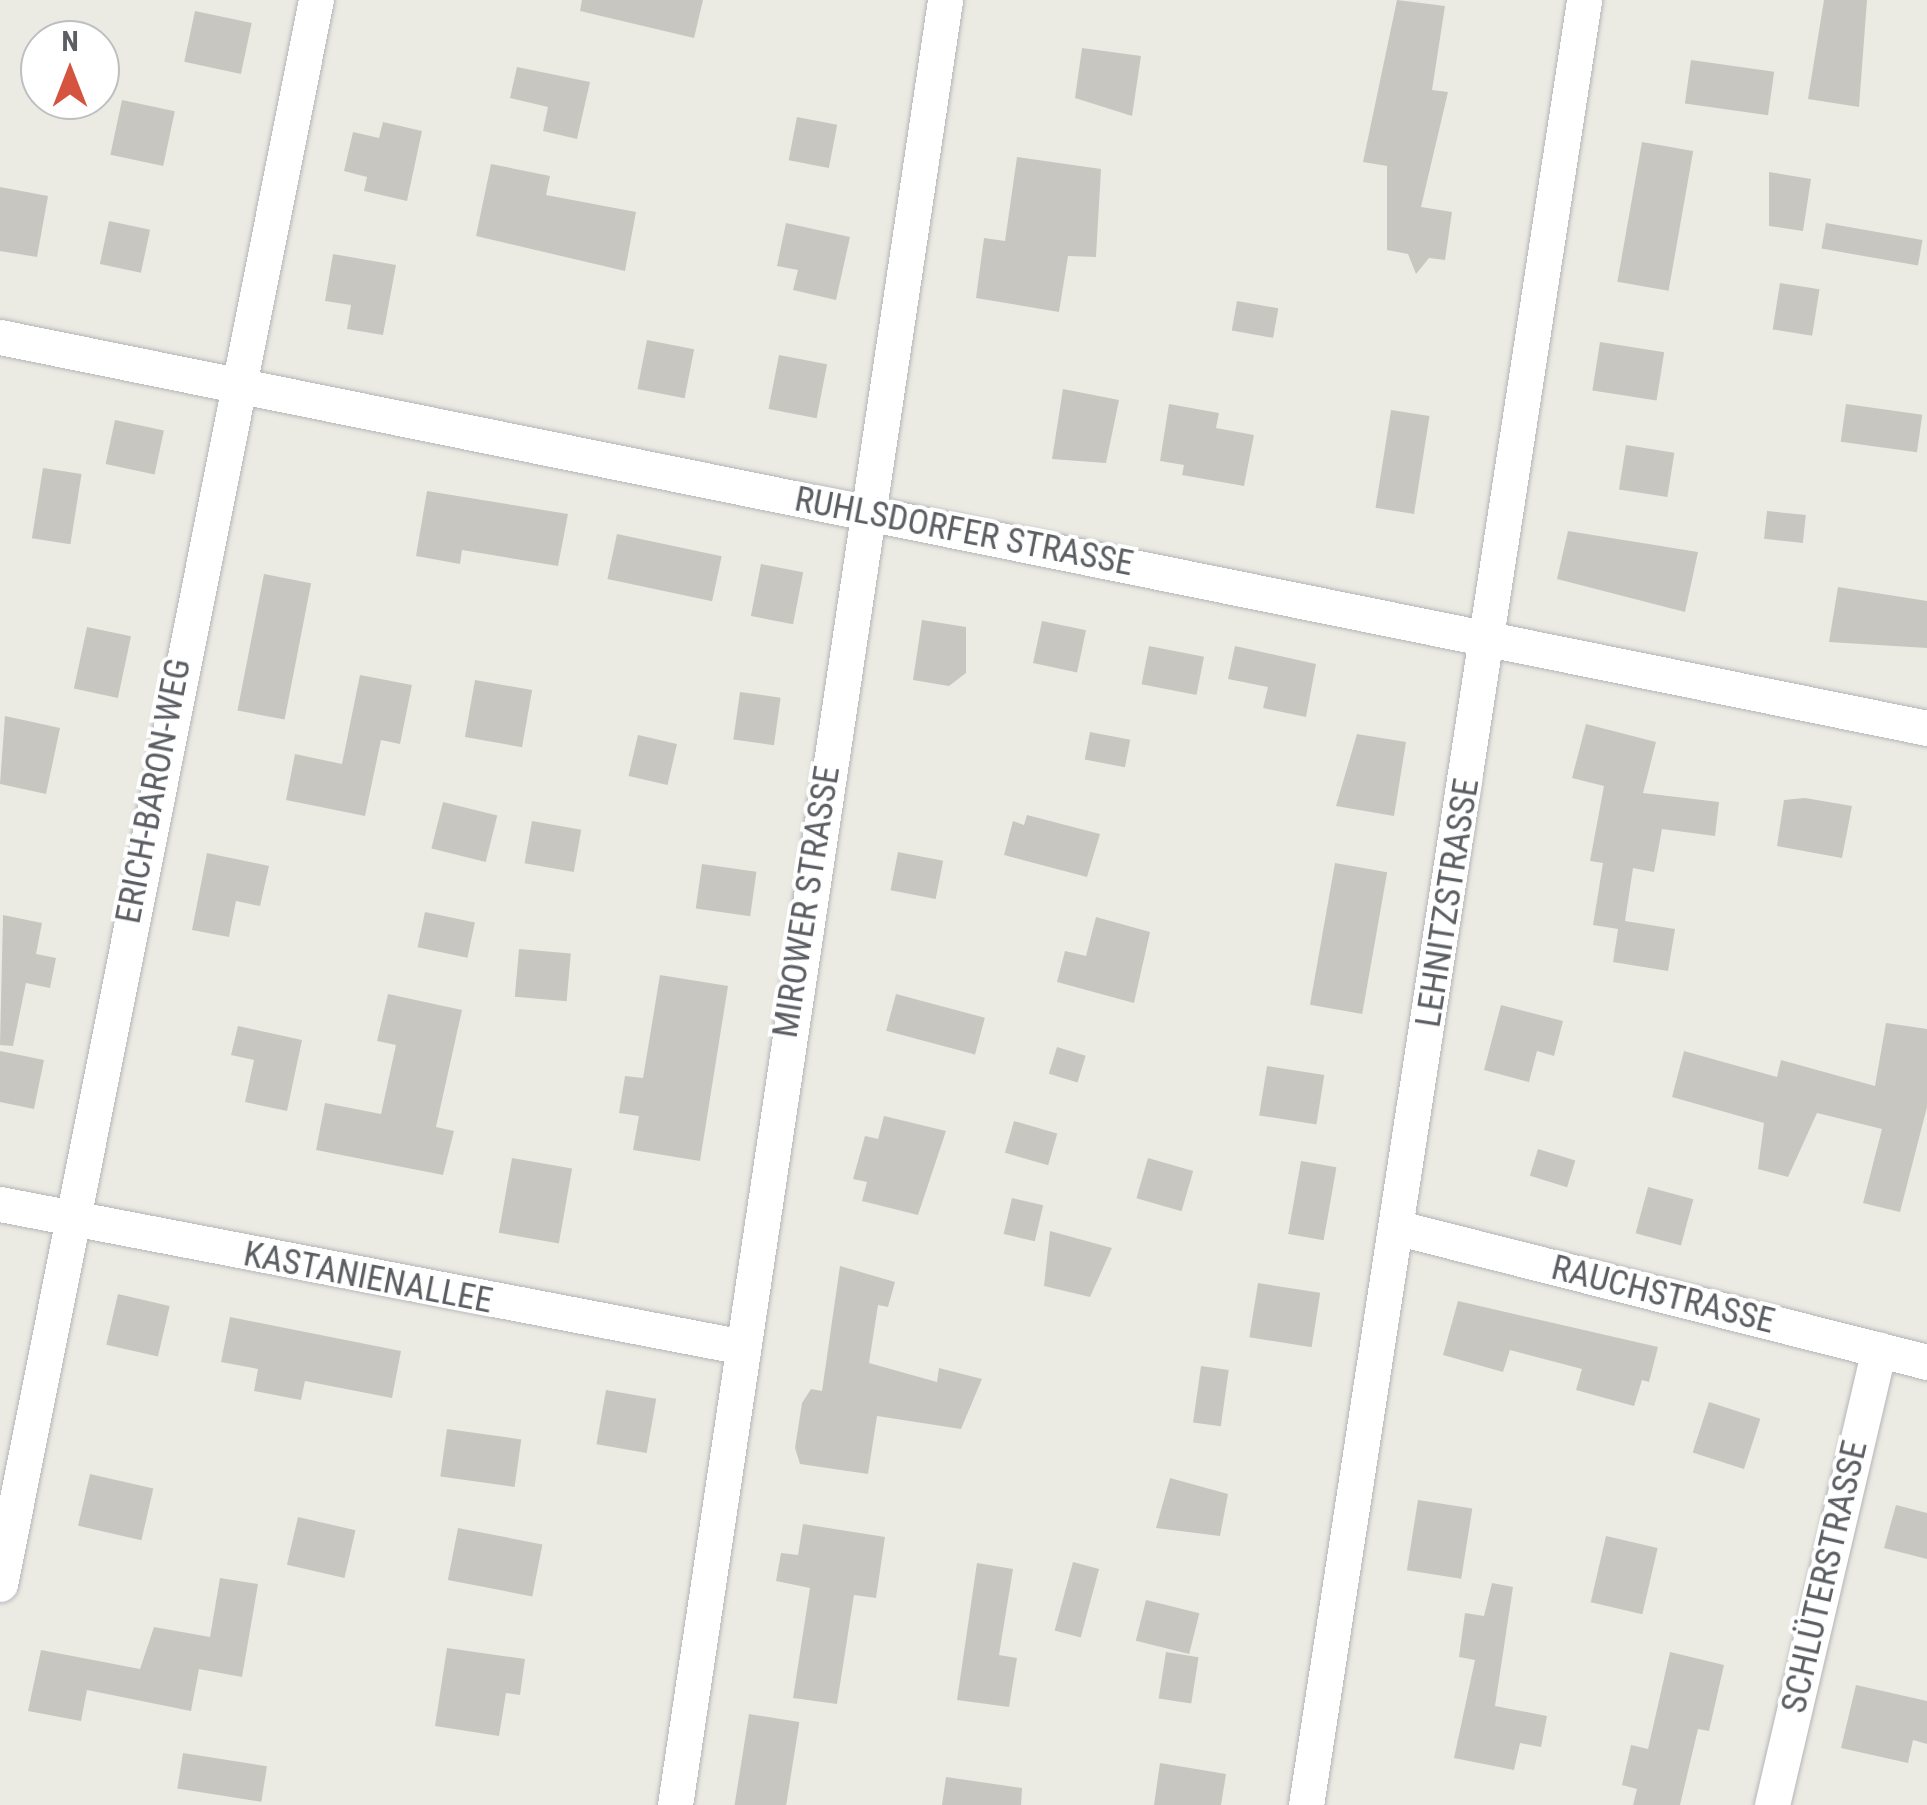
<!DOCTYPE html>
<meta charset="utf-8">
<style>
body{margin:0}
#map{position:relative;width:1927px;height:1805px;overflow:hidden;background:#ecebe3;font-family:"Roboto Condensed",sans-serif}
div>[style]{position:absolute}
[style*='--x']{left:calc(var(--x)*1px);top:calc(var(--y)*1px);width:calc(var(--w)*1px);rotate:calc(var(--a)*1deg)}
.building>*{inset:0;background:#c8c6c0;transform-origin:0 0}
.roads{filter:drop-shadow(0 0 2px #b4b5b9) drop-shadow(0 0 2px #b4b5b9)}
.minor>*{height:35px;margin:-17.5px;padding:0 17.5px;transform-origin:17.5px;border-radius:17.5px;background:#fff}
span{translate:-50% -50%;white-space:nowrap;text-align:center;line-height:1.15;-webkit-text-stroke:8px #fff;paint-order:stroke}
.street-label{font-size:35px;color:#5b5e62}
.north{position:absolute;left:20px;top:20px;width:100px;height:100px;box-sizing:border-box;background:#fff;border:2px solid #bdbfc0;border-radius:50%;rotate:0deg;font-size:28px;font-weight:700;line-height:40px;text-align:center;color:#5b5e62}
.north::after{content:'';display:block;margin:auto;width:35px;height:45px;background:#d55440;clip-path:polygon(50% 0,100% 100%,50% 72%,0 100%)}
</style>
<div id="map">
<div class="building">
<i style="clip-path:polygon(582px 0,703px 0,694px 38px,580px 11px)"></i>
<i style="clip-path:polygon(1397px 0,1445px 6px,1432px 90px,1448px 92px,1421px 207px,1452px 212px,1445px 260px,1429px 258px,1416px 274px,1408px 254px,1387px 250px,1387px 166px,1363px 162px)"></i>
<i style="clip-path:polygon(1824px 0,1867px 0,1859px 107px,1808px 99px)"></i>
<i style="left:195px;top:11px;width:58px;height:52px;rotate:12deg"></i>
<i style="clip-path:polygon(1082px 48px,1141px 56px,1132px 116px,1075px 98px)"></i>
<i style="left:1691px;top:60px;width:84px;height:44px;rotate:8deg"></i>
<i style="clip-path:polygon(517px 67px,590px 82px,577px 139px,543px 131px,548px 107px,510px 98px)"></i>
<i style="left:122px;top:100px;width:54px;height:56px;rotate:12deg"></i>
<i style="left:797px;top:117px;width:41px;height:44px;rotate:11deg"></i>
<i style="clip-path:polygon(383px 122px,422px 131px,407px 201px,364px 191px,367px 177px,344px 171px,353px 132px,379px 138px)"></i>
<i style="left:1642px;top:142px;width:52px;height:142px;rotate:10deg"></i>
<i style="clip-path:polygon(1017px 157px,1101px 169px,1096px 257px,1068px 256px,1059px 312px,976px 298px,984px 238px,1005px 241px)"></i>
<i style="clip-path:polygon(491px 164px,550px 176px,546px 195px,636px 212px,625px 271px,476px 236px)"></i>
<i style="clip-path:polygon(1769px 172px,1811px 179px,1803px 231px,1769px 226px)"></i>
<i style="clip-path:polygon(0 187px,48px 196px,37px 257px,0 251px)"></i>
<i style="left:109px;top:221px;width:42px;height:44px;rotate:12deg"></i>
<i style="clip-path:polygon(786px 223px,850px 237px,836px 300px,793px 290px,798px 270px,777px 266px)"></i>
<i style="left:1826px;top:223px;width:98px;height:26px;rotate:10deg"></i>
<i style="clip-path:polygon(333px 254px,396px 265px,383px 335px,347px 329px,351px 305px,325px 301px)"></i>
<i style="left:1780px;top:283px;width:40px;height:47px;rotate:9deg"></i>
<i style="left:1237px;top:301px;width:42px;height:30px;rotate:10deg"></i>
<i style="left:647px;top:340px;width:48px;height:50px;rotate:11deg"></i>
<i style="left:1600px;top:342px;width:65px;height:49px;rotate:9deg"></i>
<i style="left:779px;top:355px;width:49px;height:55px;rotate:11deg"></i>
<i style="clip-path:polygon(1063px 389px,1119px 400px,1106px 463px,1052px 459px)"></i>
<i style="clip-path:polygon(1169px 404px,1219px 413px,1216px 428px,1254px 435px,1244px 486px,1182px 475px,1184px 465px,1160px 461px)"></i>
<i style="left:1846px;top:404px;width:77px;height:38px;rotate:8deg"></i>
<i style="left:1391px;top:410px;width:39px;height:99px;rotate:9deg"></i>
<i style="left:115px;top:420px;width:50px;height:45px;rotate:12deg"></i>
<i style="left:1626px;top:445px;width:49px;height:45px;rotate:9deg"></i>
<i style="left:43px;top:468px;width:39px;height:71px;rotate:9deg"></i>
<i style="clip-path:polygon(427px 491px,568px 514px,558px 566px,462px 550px,460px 564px,416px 556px)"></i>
<i style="left:1767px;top:511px;width:39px;height:28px;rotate:6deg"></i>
<i style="clip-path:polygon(1568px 531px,1698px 552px,1685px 612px,1557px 579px)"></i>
<i style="left:617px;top:534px;width:107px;height:46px;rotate:12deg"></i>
<i style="left:761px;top:564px;width:43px;height:53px;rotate:11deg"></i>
<i style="left:264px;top:574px;width:48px;height:139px;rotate:11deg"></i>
<i style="clip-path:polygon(1838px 587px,1927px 601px,1927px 648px,1829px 642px)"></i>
<i style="clip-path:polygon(922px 620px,966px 627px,966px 673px,949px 686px,913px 680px)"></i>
<i style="left:1042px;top:621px;width:45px;height:43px;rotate:12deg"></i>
<i style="left:87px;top:627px;width:45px;height:63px;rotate:12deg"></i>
<i style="left:1149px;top:646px;width:56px;height:39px;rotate:11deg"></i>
<i style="clip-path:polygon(1235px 646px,1316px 664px,1306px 717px,1263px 708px,1268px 687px,1228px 679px)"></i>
<i style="clip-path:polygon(360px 675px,412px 685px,400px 744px,381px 740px,365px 816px,286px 800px,295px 754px,342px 764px)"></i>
<i style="left:475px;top:680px;width:58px;height:58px;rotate:10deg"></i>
<i style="left:740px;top:692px;width:41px;height:48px;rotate:8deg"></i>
<i style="clip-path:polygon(5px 716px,60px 728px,46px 794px,0 784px)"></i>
<i style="clip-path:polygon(1586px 724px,1656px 742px,1643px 793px,1719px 802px,1715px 836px,1662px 829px,1654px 872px,1633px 868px,1625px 921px,1675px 929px,1668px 971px,1613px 962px,1618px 929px,1593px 925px,1603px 863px,1590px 861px,1604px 786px,1572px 778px)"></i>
<i style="left:1090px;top:732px;width:41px;height:28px;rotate:11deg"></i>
<i style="clip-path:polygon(1357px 734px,1406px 742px,1394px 816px,1336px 806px)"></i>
<i style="left:638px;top:735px;width:40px;height:42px;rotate:13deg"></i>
<i style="clip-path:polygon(1805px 798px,1852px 806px,1842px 858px,1777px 846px,1784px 800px)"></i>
<i style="left:443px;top:802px;width:56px;height:48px;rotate:14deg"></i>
<i style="clip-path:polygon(1027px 815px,1100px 834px,1087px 877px,1004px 855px,1013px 821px,1024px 825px)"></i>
<i style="left:532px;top:821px;width:50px;height:43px;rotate:10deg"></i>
<i style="left:898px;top:852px;width:46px;height:39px;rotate:11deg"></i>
<i style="clip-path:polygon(207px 853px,269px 866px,260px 906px,236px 901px,229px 937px,192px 930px)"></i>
<i style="left:1335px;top:863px;width:53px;height:144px;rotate:10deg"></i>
<i style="left:702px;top:864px;width:55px;height:45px;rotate:8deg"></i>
<i style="left:425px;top:912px;width:51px;height:36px;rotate:12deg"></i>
<i style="clip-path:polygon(3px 915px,42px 923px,36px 954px,56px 958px,50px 988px,26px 983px,13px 1046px,0 1045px)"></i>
<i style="clip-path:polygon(1096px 917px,1150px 932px,1134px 1003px,1057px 982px,1065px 951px,1086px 956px)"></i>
<i style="left:519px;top:949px;width:52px;height:48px;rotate:5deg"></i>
<i style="clip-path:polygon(660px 975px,728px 986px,700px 1161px,633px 1150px,639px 1116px,619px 1113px,625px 1076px,643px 1078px)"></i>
<i style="clip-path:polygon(388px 994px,462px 1010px,436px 1127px,454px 1131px,443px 1175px,316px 1150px,325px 1103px,381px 1114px,396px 1045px,377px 1041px)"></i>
<i style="left:896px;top:994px;width:92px;height:38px;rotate:15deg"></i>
<i style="clip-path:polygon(1501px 1005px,1563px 1021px,1554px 1056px,1537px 1051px,1529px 1082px,1484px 1070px)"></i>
<i style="clip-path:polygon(1886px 1023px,1927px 1029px,1927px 1107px,1900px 1212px,1863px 1203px,1882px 1129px,1817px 1113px,1788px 1177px,1758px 1169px,1764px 1123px,1672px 1097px,1684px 1051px,1777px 1077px,1781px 1060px,1875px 1086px)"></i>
<i style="clip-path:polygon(238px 1026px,302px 1040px,287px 1111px,245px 1102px,254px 1060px,231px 1055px)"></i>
<i style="left:1057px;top:1047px;width:30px;height:28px;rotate:17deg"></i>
<i style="clip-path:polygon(0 1051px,44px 1060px,34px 1109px,0 1102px)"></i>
<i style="left:1267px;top:1066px;width:58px;height:50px;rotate:9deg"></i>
<i style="clip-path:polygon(884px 1116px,946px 1131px,918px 1215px,862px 1201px,867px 1182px,853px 1179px,865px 1136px,878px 1139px)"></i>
<i style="left:1014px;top:1121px;width:45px;height:33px;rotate:16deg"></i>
<i style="left:1538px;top:1149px;width:39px;height:28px;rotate:17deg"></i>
<i style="left:512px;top:1158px;width:61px;height:76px;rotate:10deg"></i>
<i style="left:1148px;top:1158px;width:47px;height:42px;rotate:16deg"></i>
<i style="left:1301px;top:1161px;width:36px;height:74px;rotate:10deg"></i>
<i style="left:1648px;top:1187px;width:47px;height:48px;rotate:15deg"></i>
<i style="left:1012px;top:1198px;width:32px;height:37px;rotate:13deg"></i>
<i style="clip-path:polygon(1050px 1231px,1112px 1248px,1090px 1297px,1044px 1286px)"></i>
<i style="clip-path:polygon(840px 1266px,895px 1282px,888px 1307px,878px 1305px,869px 1363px,937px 1382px,939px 1368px,982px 1379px,961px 1429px,877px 1416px,868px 1474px,800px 1464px,795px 1448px,802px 1403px,811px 1389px,822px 1391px)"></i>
<i style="left:1258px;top:1283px;width:63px;height:55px;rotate:9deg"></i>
<i style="left:118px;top:1294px;width:53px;height:52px;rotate:13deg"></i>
<i style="clip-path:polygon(1458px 1301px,1658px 1347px,1649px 1382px,1642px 1380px,1634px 1406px,1576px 1390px,1582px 1369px,1510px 1350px,1503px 1372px,1443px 1355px)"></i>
<i style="clip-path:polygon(230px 1317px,401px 1351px,392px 1398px,305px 1381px,301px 1400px,254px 1391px,258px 1369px,221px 1362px)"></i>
<i style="left:1201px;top:1366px;width:28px;height:57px;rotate:8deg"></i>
<i style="left:606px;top:1390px;width:51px;height:55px;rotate:10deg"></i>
<i style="left:1709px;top:1402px;width:54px;height:53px;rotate:18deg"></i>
<i style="left:447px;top:1429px;width:75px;height:48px;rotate:8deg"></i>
<i style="left:90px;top:1474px;width:65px;height:53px;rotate:13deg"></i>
<i style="clip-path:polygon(1170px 1478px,1228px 1494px,1220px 1536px,1156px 1528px)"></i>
<i style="left:1418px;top:1500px;width:55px;height:71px;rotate:9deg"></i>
<i style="clip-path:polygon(1896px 1505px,1927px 1513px,1927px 1559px,1884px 1548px)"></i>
<i style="left:298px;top:1517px;width:59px;height:49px;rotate:13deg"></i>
<i style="clip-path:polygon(803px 1524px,885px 1537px,876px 1598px,854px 1595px,837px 1704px,793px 1698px,810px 1588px,776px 1581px,781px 1553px,798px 1555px)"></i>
<i style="left:458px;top:1528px;width:86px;height:53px;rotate:11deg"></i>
<i style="left:1606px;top:1536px;width:53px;height:68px;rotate:13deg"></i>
<i style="left:1073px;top:1562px;width:27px;height:71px;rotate:15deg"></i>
<i style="clip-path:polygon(977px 1563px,1013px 1569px,999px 1655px,1017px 1658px,1009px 1707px,957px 1700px)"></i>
<i style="clip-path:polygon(220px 1578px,258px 1584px,242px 1677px,199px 1669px,191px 1711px,87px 1690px,81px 1721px,28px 1711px,41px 1650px,140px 1669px,154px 1627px,210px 1637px)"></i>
<i style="clip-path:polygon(1492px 1583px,1513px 1587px,1495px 1706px,1547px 1716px,1541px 1747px,1520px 1743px,1514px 1770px,1454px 1758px,1475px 1660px,1459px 1657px,1465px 1613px,1484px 1616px)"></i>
<i style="left:1146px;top:1600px;width:55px;height:42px;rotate:14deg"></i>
<i style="clip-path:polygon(447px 1648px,525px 1659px,520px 1695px,506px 1693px,499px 1736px,435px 1726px)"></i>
<i style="left:1166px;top:1652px;width:33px;height:47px;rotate:9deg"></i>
<i style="clip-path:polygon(1670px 1652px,1724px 1665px,1709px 1731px,1698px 1729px,1680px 1805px,1633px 1805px,1637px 1789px,1622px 1785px,1631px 1745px,1648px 1749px)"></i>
<i style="clip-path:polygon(1856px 1685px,1927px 1701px,1927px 1744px,1913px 1740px,1908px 1763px,1841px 1748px)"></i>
<i style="left:749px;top:1714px;width:51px;height:92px;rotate:9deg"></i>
<i style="left:183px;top:1753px;width:85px;height:36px;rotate:9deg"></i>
<i style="clip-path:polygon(1160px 1763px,1226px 1774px,1221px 1805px,1154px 1805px)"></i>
<i style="clip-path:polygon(946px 1777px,1022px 1788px,1021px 1805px,942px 1805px)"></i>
</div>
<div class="roads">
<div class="minor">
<i style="--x:0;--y:337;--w:1966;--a:11.47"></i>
<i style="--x:0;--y:1204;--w:752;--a:10.89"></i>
<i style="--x:1399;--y:1228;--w:545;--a:14.24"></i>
<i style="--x:0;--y:1584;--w:1615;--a:-78.72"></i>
<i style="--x:675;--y:1805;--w:1825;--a:-81.49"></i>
<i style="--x:1306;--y:1805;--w:1826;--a:-81.24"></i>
<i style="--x:1772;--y:1805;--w:468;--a:-76.8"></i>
</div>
</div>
<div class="street-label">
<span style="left:964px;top:532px;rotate:11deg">RUHLSDORFER STRASSE</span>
<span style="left:154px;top:791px;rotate:-79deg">ERICH-BARON-WEG</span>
<span style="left:807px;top:902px;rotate:-81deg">MIROWER STRASSE</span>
<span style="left:1448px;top:903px;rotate:-81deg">LEHNITZSTRASSE</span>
<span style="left:368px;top:1278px;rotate:11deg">KASTANIENALLEE</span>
<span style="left:1663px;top:1295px;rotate:14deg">RAUCHSTRASSE</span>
<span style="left:1825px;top:1577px;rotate:-77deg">SCHLÜTERSTRASSE</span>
</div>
<div class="north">N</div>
</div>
